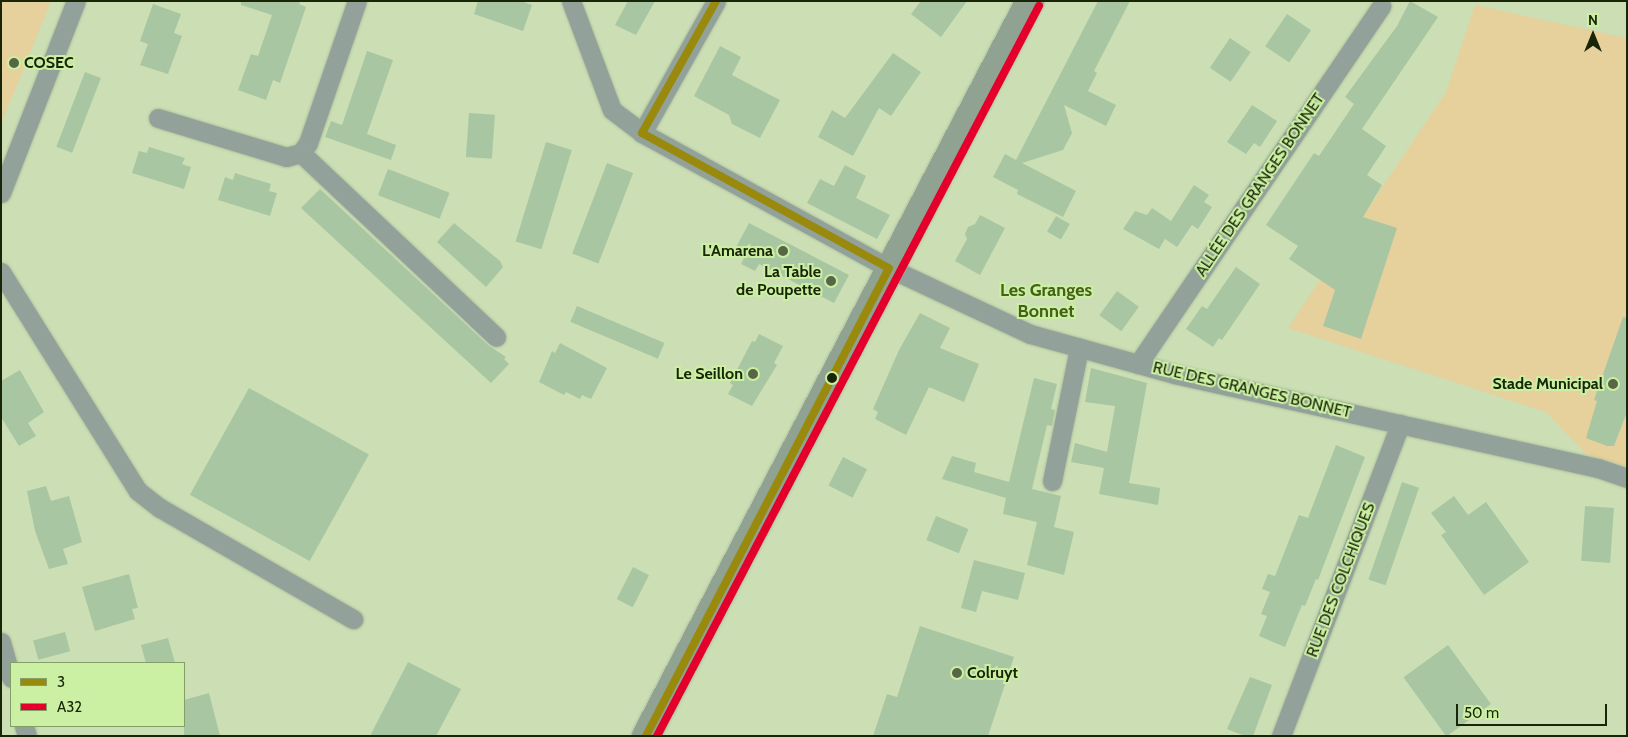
<!DOCTYPE html>
<meta charset="utf-8">
<style>
body{margin:0}
#map{position:relative;width:1628px;height:737px;overflow:hidden;background:#cbdeb4;font-family:Cabin,sans-serif}
div>[style]{position:absolute}
[style*='--x']{left:calc(var(--x)*1px);top:calc(var(--y)*1px);width:calc(var(--w)*1px);rotate:calc(var(--a)*1deg)}
.green>*{inset:0;background:#e6d09b}
.building>*{inset:0;background:#a9c6a3;transform-origin:0 0}
.roads{filter:drop-shadow(0 0 1px #aebd9c) drop-shadow(0 0 1px #aebd9c)}
.minor>*{height:19px;margin:-9.5px;padding:0 9.5px;transform-origin:9.5px;border-radius:9.5px;background:#92a29a}
.primary>*{height:28px;margin:-14px;padding:0 14px;transform-origin:14px;border-radius:14px;background:#90a291}
.bus-1>*{height:8px;margin:-4px;padding:0 4px;transform-origin:4px;border-radius:4px;background:#998a0d}
.bus-2>*{height:8px;margin:-4px;padding:0 4px;transform-origin:4px;border-radius:4px;background:#e4002b}
.dots>*{width:14px;height:14px;translate:-50% -50%;box-sizing:border-box;border:2px solid #ccf0a3;border-radius:50%}
span{translate:-50% -50%;white-space:nowrap;text-align:center;line-height:1.15;-webkit-text-stroke:4px #ccf0a3;paint-order:stroke}
.poi-label{font-size:16px;color:#192507;font-weight:700}
.left{translate:0 -50%;text-align:left}
.right{translate:-100% -50%;text-align:right}
.street-label{font-size:16px;color:#192507}
.neighbourhood-label{font-size:18px;color:#446115;font-weight:700}
.frame{position:absolute;inset:0;border:2px solid #192507;pointer-events:none}
.legend{position:absolute;left:10px;top:662px;width:175px;height:65px;box-sizing:border-box;background:#ccf0a3;border:1px solid #849f65;margin:0;padding:6px 9px;list-style:none;font-size:15px;color:#192507}
.legend li{display:flex;align-items:center;gap:10px;height:25px}
.legend b{width:25px;border:1px solid #849f65}
.north{position:absolute;left:1568px;top:10px;width:50px;height:50px;-webkit-text-stroke:4px #ccf0a3;paint-order:stroke;rotate:0deg;font-size:14px;font-weight:700;line-height:20px;text-align:center;color:#192507}
.north::after{content:'';display:block;margin:auto;width:18px;height:22px;background:#192507;clip-path:polygon(50% 0,100% 100%,50% 72%,0 100%)}
.scale{position:absolute;left:1456px;top:704px;width:151px;height:22px;box-sizing:border-box;border:2px solid #192507;border-top:0;padding-left:6px;font-size:15px;line-height:18px;white-space:nowrap;color:#192507;-webkit-text-stroke:4px #ccf0a3;paint-order:stroke}
</style>
<div id="map">
<div class="green">
<i style="clip-path:polygon(1px 1px,51px 1px,1px 124px)"></i>
<i style="clip-path:polygon(1475px 5px,1627px 38px,1627px 467px,1586px 454px,1546px 412px,1288px 328px,1446px 92px)"></i>
</div>
<div class="building">
<i style="clip-path:polygon(241px 1px,300px 1px,299px 4px,306px 7px,280px 83px,273px 80px,266px 100px,238px 90px,251px 54px,258px 56px,272px 15px,241px 5px)"></i>
<i style="clip-path:polygon(478px 1px,521px 1px,532px 5px,523px 31px,474px 14px)"></i>
<i style="clip-path:polygon(628px 1px,655px 1px,636px 35px,615px 25px)"></i>
<i style="clip-path:polygon(921px 1px,967px 1px,941px 37px,911px 14px)"></i>
<i style="clip-path:polygon(1098px 1px,1130px 1px,1094px 71px,1097px 73px,1088px 91px,1116px 105px,1106px 126px,1064px 105px,1072px 133px,1063px 150px,1022px 163px,1076px 191px,1063px 217px,1017px 194px,1018px 190px,993px 177px,1005px 154px,1016px 160px)"></i>
<i style="clip-path:polygon(1410px 1px,1438px 17px,1362px 129px,1386px 146px,1367px 175px,1382px 185px,1363px 217px,1397px 228px,1361px 339px,1323px 326px,1335px 290px,1289px 259px,1298px 246px,1266px 225px,1314px 153px,1319px 156px,1354px 104px,1345px 97px,1397px 26px)"></i>
<i style="clip-path:polygon(153px 4px,181px 14px,174px 33px,182px 36px,168px 74px,140px 65px,148px 44px,140px 41px)"></i>
<i style="left:1287px;top:14px;width:29px;height:39px;rotate:34deg"></i>
<i style="left:1230px;top:38px;width:25px;height:36px;rotate:34deg"></i>
<i style="clip-path:polygon(720px 46px,741px 57px,732px 75px,780px 100px,760px 138px,732px 124px,729px 115px,694px 96px)"></i>
<i style="clip-path:polygon(367px 51px,393px 60px,367px 134px,396px 145px,391px 160px,325px 137px,331px 121px,342px 125px)"></i>
<i style="clip-path:polygon(893px 53px,921px 72px,891px 116px,879px 108px,853px 156px,818px 137px,832px 110px,845px 118px)"></i>
<i style="left:85px;top:72px;width:17px;height:80px;rotate:21deg"></i>
<i style="clip-path:polygon(1252px 105px,1277px 121px,1260px 147px,1254px 143px,1246px 154px,1227px 142px)"></i>
<i style="left:469px;top:113px;width:26px;height:44px;rotate:4deg"></i>
<i style="left:546px;top:142px;width:27px;height:104px;rotate:17deg"></i>
<i style="clip-path:polygon(149px 147px,185px 158px,182px 164px,191px 167px,184px 189px,132px 173px,139px 151px,147px 153px)"></i>
<i style="left:607px;top:163px;width:28px;height:97px;rotate:21deg"></i>
<i style="clip-path:polygon(845px 165px,866px 176px,856px 198px,890px 215px,877px 239px,807px 203px,820px 179px,834px 186px)"></i>
<i style="left:388px;top:169px;width:66px;height:28px;rotate:21deg"></i>
<i style="clip-path:polygon(235px 173px,271px 184px,269px 191px,277px 193px,270px 216px,218px 200px,225px 177px,233px 180px)"></i>
<i style="clip-path:polygon(1194px 185px,1209px 195px,1204px 202px,1212px 207px,1198px 229px,1192px 225px,1177px 247px,1165px 239px,1159px 249px,1123px 229px,1135px 211px,1147px 215px,1152px 208px,1171px 221px)"></i>
<i style="clip-path:polygon(320px 189px,488px 345px,506px 357px,504px 359px,509px 364px,491px 383px,301px 208px)"></i>
<i style="clip-path:polygon(980px 215px,1005px 228px,980px 275px,955px 261px,967px 239px,965px 234px,968px 227px,975px 224px)"></i>
<i style="left:1056px;top:216px;width:16px;height:18px;rotate:30deg"></i>
<i style="clip-path:polygon(454px 223px,500px 261px,503px 267px,486px 287px,437px 242px)"></i>
<i style="clip-path:polygon(749px 223px,849px 275px,834px 303px,759px 264px,755px 271px,741px 264px,745px 256px,734px 251px)"></i>
<i style="clip-path:polygon(1236px 267px,1260px 284px,1222px 340px,1219px 338px,1213px 347px,1186px 329px,1202px 306px,1207px 309px)"></i>
<i style="left:1117px;top:291px;width:27px;height:30px;rotate:36deg"></i>
<i style="left:577px;top:306px;width:95px;height:17px;rotate:23deg"></i>
<i style="clip-path:polygon(920px 313px,950px 328px,940px 348px,979px 364px,964px 402px,929px 387px,906px 435px,875px 419px,878px 412px,873px 409px,899px 350px)"></i>
<i style="clip-path:polygon(1623px 317px,1627px 318px,1627px 412px,1614px 446px,1607px 446px,1586px 438px,1597px 401px,1594px 400px)"></i>
<i style="clip-path:polygon(759px 334px,783px 346px,774px 363px,777px 365px,752px 406px,728px 394px,733px 385px,730px 383px,752px 341px,755px 342px)"></i>
<i style="clip-path:polygon(560px 343px,607px 368px,591px 399px,582px 395px,580px 399px,566px 392px,564px 395px,539px 382px,552px 351px,555px 353px)"></i>
<i style="clip-path:polygon(1091px 368px,1147px 383px,1129px 483px,1160px 488px,1158px 505px,1099px 494px,1104px 468px,1071px 462px,1075px 443px,1107px 452px,1115px 406px,1085px 402px)"></i>
<i style="clip-path:polygon(20px 370px,44px 412px,28px 423px,36px 436px,19px 446px,1px 417px,1px 381px)"></i>
<i style="clip-path:polygon(1034px 378px,1057px 384px,1051px 409px,1055px 410px,1052px 426px,1047px 425px,1032px 489px,1061px 496px,1054px 527px,1074px 532px,1064px 575px,1027px 565px,1037px 522px,1003px 514px,1006px 498px,942px 479px,952px 456px,976px 463px,974px 472px,1009px 482px)"></i>
<i style="left:249px;top:388px;width:137px;height:122px;rotate:29deg"></i>
<i style="clip-path:polygon(1336px 445px,1365px 457px,1318px 580px,1316px 579px,1305px 606px,1302px 605px,1285px 647px,1259px 636px,1267px 616px,1261px 614px,1270px 592px,1262px 589px,1268px 574px,1275px 576px,1299px 515px,1308px 518px)"></i>
<i style="left:843px;top:457px;width:27px;height:32px;rotate:27deg"></i>
<i style="left:1402px;top:482px;width:18px;height:103px;rotate:19deg"></i>
<i style="clip-path:polygon(46px 486px,51px 501px,69px 496px,82px 542px,63px 549px,68px 564px,49px 569px,35px 531px,27px 491px)"></i>
<i style="clip-path:polygon(1454px 496px,1468px 515px,1486px 502px,1529px 562px,1484px 595px,1441px 535px,1446px 532px,1431px 513px)"></i>
<i style="left:1585px;top:506px;width:29px;height:55px;rotate:4deg"></i>
<i style="left:936px;top:516px;width:35px;height:26px;rotate:22deg"></i>
<i style="clip-path:polygon(974px 560px,1025px 573px,1018px 600px,982px 591px,976px 612px,961px 608px)"></i>
<i style="left:633px;top:567px;width:18px;height:36px;rotate:27deg"></i>
<i style="clip-path:polygon(129px 574px,138px 608px,132px 609px,135px 619px,95px 631px,82px 587px)"></i>
<i style="clip-path:polygon(920px 626px,1014px 657px,988px 736px,873px 736px,887px 694px,897px 697px)"></i>
<i style="left:65px;top:632px;width:20px;height:33px;rotate:75deg"></i>
<i style="clip-path:polygon(168px 638px,175px 663px,146px 663px,141px 645px)"></i>
<i style="left:1448px;top:645px;width:73px;height:55px;rotate:54deg"></i>
<i style="clip-path:polygon(408px 662px,461px 689px,436px 736px,370px 736px)"></i>
<i style="clip-path:polygon(1250px 677px,1272px 685px,1253px 736px,1245px 736px,1227px 729px)"></i>
<i style="clip-path:polygon(209px 693px,220px 736px,184px 736px,184px 700px)"></i>
</div>
<div class="roads">
<div class="minor">
<i style="--x:571;--y:1;--w:116;--a:69.4"></i>
<i style="--x:612;--y:110;--w:38;--a:37"></i>
<i style="--x:642;--y:133;--w:281;--a:28.7"></i>
<i style="--x:889;--y:268;--w:156;--a:25.1"></i>
<i style="--x:1030;--y:334;--w:149;--a:15.5"></i>
<i style="--x:1174;--y:374;--w:434;--a:12.5"></i>
<i style="--x:1598;--y:468;--w:31;--a:19"></i>
<i style="--x:158;--y:118;--w:134;--a:16.9"></i>
<i style="--x:286;--y:157;--w:16;--a:-15"></i>
<i style="--x:301;--y:153;--w:12;--a:-55"></i>
<i style="--x:308;--y:143;--w:150;--a:-71"></i>
<i style="--x:642;--y:133;--w:151;--a:-60.7"></i>
<i style="--x:301;--y:153;--w:268;--a:43.3"></i>
<i style="--x:1;--y:193;--w:206;--a:-68.7"></i>
<i style="--x:1;--y:272;--w:258;--a:58"></i>
<i style="--x:138;--y:491;--w:28;--a:38"></i>
<i style="--x:160;--y:508;--w:223;--a:29.9"></i>
<i style="--x:1138;--y:364;--w:433;--a:-55.8"></i>
<i style="--x:1052;--y:481;--w:136;--a:-78.5"></i>
<i style="--x:1;--y:642;--w:37;--a:74"></i>
<i style="--x:24;--y:726;--w:10;--a:73"></i>
<i style="--x:1281;--y:736;--w:334;--a:-69.1"></i>
</div>
<div class="primary">
<i style="--x:646;--y:736;--w:829;--a:-62.42"></i>
</div>
</div>
<div class="bus-1">
<i style="--x:642;--y:133;--w:281;--a:28.7"></i>
<i style="--x:642;--y:133;--w:151;--a:-60.7"></i>
<i style="--x:646;--y:736;--w:527;--a:-62.56"></i>
</div>
<div class="bus-2">
<i style="--x:657;--y:736;--w:824;--a:-62.38"></i>
</div>
<div class="dots">
<i style="left:14px;top:63px;background:#576644"></i>
<i style="left:783px;top:251px;background:#576644"></i>
<i style="left:831px;top:281px;background:#576644"></i>
<i style="left:753px;top:374px;background:#576644"></i>
<i style="left:832px;top:378px;background:#192507"></i>
<i style="left:1613px;top:384px;background:#576644"></i>
<i style="left:957px;top:673px;background:#576644"></i>
</div>
<div class="poi-label">
<span class="left" style="left:24px;top:63px">COSEC</span>
<span class="right" style="left:773px;top:251px">L'Amarena</span>
<span class="right" style="left:821px;top:281px">La Table<br>de Poupette</span>
<span class="right" style="left:743px;top:374px">Le Seillon</span>
<span class="right" style="left:1603px;top:384px">Stade Municipal</span>
<span class="left" style="left:967px;top:673px">Colruyt</span>
</div>
<div class="street-label">
<span style="left:1260px;top:185px;rotate:-56deg">ALLÉE DES GRANGES BONNET</span>
<span style="left:1252px;top:390px;rotate:13deg">RUE DES GRANGES BONNET</span>
<span style="left:1341px;top:580px;rotate:-69deg">RUE DES COLCHIQUES</span>
</div>
<div class="neighbourhood-label">
<span style="left:1046px;top:301px">Les Granges<br>Bonnet</span>
</div>
<div class="frame"></div>
<ul class="legend">
<li><b style="height:6px;background:#998a0d"></b>3</li>
<li><b style="height:6px;background:#e4002b"></b>A32</li>
</ul>
<div class="north">N</div>
<div class="scale">50 m</div>
</div>
